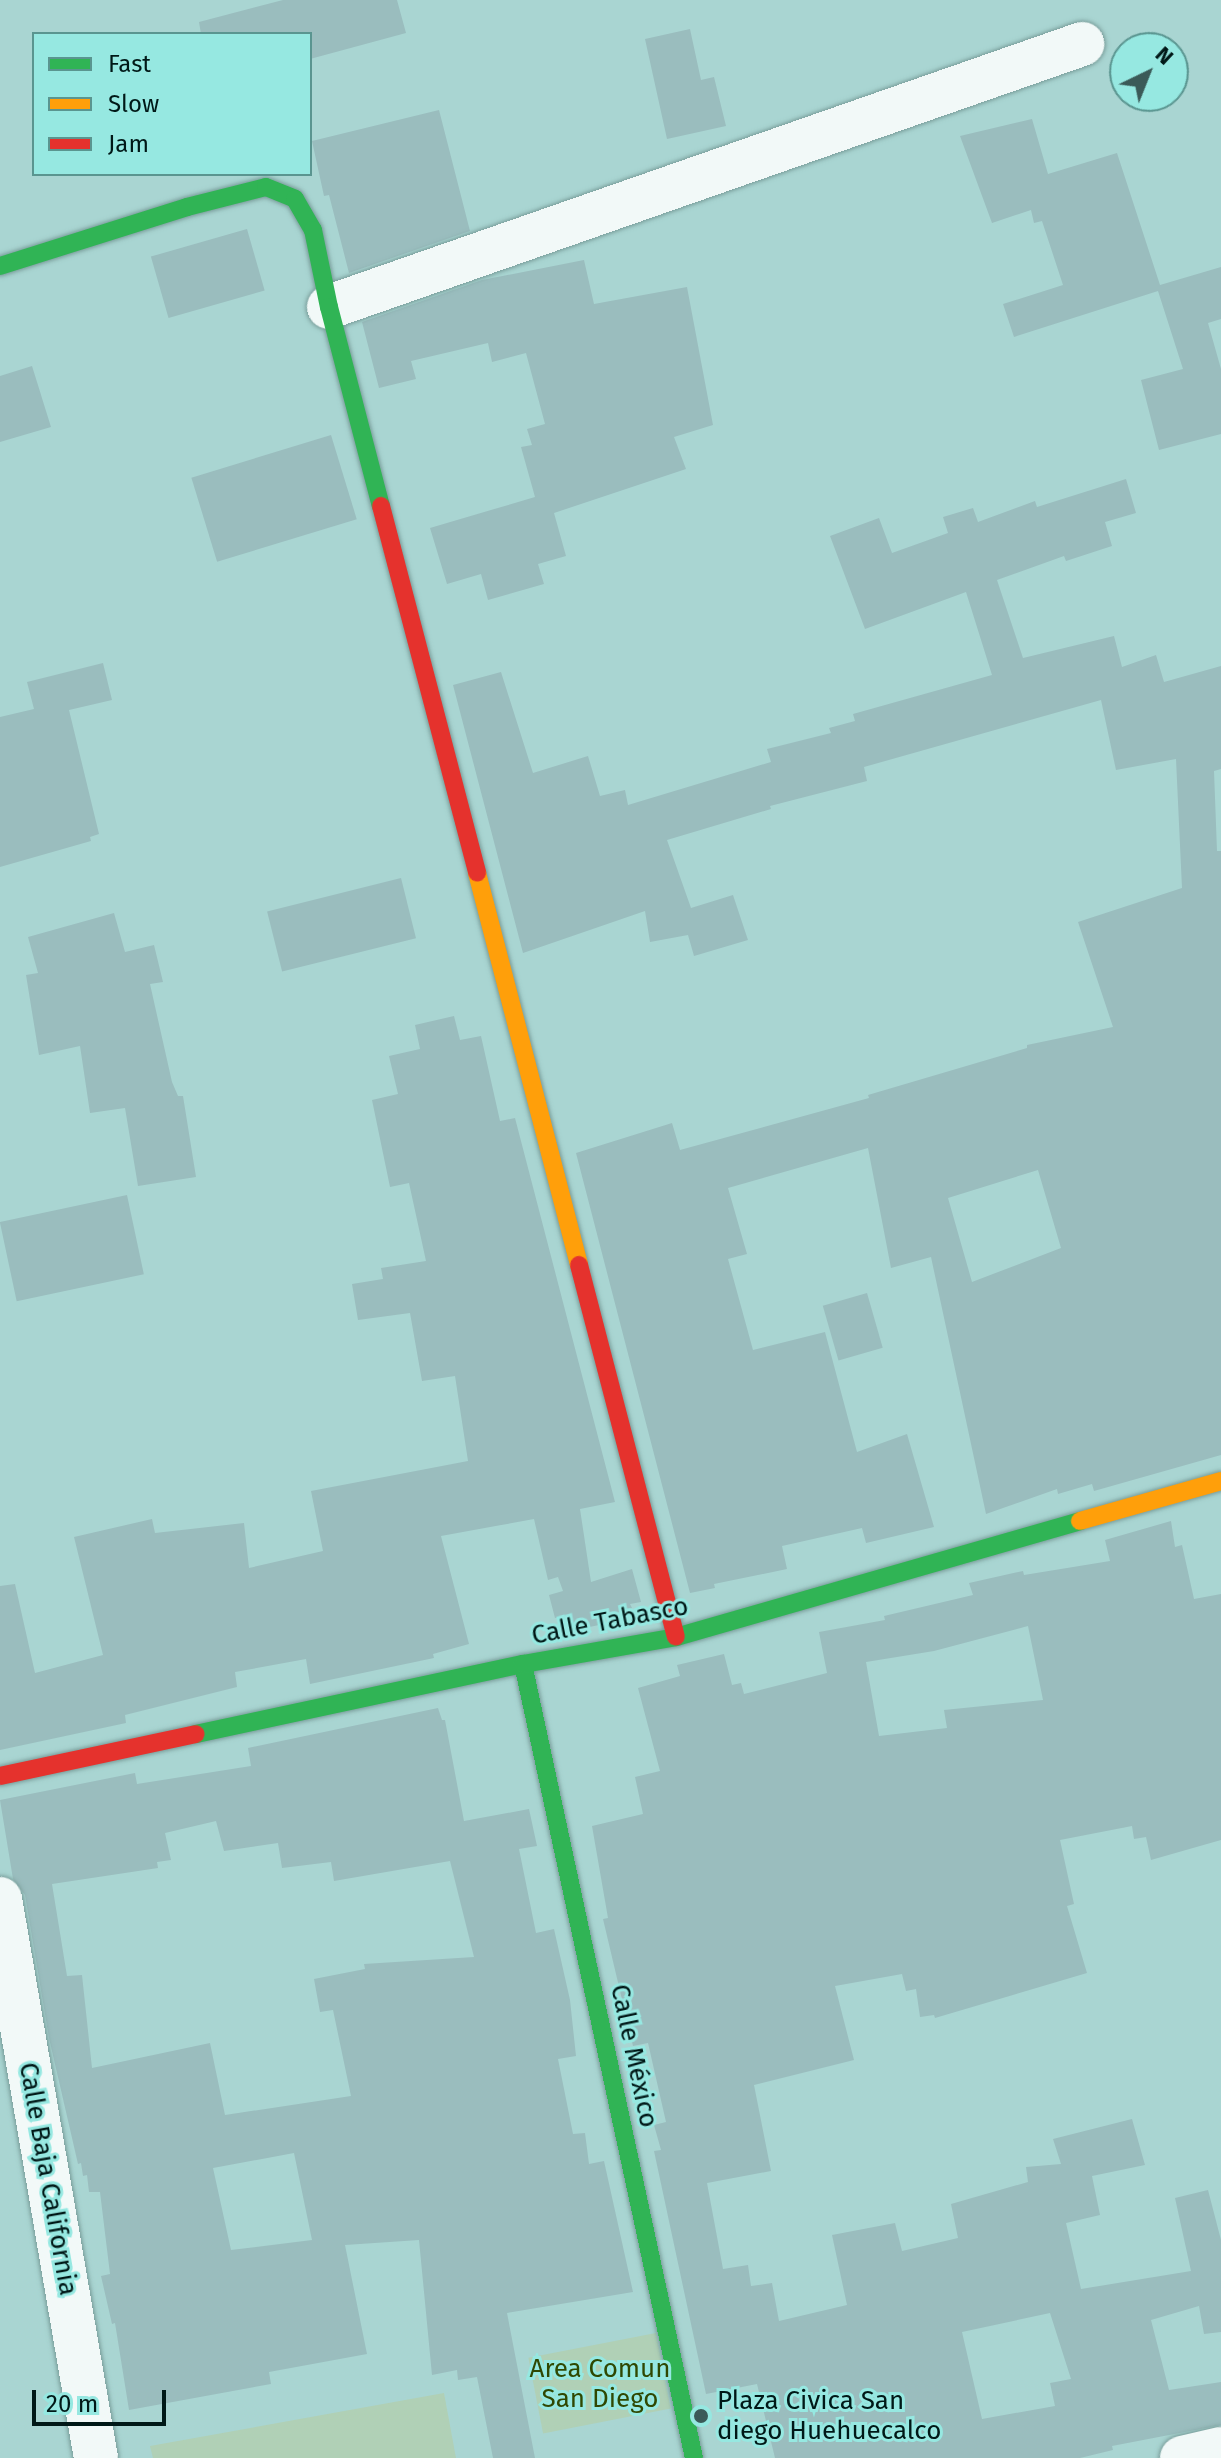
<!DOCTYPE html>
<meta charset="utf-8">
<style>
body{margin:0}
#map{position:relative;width:1221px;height:2458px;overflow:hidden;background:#a9d5d2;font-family:"Fira Sans",sans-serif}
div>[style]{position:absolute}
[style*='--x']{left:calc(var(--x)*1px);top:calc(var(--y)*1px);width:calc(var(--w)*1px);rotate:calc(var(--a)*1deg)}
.green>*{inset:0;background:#b0d0b6;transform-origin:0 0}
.building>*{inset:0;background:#9abdbe;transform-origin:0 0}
.roads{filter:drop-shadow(0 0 2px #799d9a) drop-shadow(0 0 2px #799d9a)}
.street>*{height:44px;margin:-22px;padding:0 22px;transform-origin:22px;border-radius:22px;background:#f2f9f8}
.fast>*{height:18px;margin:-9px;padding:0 9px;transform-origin:9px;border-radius:9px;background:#30b455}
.slow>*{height:18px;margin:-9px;padding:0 9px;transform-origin:9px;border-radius:9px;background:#ff9f0a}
.jam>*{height:18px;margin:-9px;padding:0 9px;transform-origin:9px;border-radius:9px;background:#e5322d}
.dots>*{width:22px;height:22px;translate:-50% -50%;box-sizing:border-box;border:4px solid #96e8e1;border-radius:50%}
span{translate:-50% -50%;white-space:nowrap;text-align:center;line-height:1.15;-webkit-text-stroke:6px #96e8e1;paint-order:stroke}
.street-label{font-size:26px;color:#001817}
.park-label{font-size:26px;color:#2f4802}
.poi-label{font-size:26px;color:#001817}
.left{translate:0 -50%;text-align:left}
.legend{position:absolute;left:32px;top:32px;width:280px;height:144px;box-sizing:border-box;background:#96e8e1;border:2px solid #5a9590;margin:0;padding:10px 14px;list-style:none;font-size:24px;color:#001817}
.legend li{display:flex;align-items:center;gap:16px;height:40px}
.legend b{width:40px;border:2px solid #5a9590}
.north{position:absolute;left:1109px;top:32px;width:80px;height:80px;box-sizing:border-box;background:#96e8e1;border:2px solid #5a9590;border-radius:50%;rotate:43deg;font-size:22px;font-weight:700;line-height:32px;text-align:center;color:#001817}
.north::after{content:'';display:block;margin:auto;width:28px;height:36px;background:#3b5a58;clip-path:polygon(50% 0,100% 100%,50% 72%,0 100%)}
.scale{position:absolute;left:32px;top:2390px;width:134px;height:36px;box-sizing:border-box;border:4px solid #001817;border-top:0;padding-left:10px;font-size:24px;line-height:28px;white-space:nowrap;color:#001817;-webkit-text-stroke:6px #96e8e1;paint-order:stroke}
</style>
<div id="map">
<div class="green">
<i style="left:656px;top:2333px;width:77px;height:130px;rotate:79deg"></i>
<i style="clip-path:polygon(444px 2393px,456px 2458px,153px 2458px,150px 2446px)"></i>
</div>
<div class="building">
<i style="clip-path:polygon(283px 0,397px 0,406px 33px,310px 59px,310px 34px,201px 34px,199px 22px)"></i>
<i style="clip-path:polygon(690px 29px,701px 80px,714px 77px,726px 126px,667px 139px,645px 39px)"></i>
<i style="clip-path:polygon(439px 110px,470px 231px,349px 273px,329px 195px,324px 196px,312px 141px)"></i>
<i style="clip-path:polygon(1032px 119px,1048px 174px,1117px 153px,1160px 285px,1221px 267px,1221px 319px,1208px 323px,1221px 369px,1221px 434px,1159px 450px,1141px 380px,1183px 369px,1158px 291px,1014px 337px,1003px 304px,1063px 285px,1042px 221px,1034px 223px,1031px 210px,992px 223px,960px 136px)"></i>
<i style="left:247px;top:229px;width:64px;height:100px;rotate:74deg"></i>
<i style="clip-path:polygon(584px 260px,594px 304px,687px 287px,713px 425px,674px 437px,686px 469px,554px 513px,566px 556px,538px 564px,544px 584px,488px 600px,481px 574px,447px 584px,430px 528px,535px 497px,521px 447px,532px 445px,527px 429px,545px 424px,526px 353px,492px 362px,488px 343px,411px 361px,416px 379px,379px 388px,362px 322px,482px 280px)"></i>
<i style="clip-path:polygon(32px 366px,51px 427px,0 442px,0 376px)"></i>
<i style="left:331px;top:435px;width:88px;height:146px;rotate:73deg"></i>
<i style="clip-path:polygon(evenodd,1126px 479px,1136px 513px,1105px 522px,1112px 546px,1066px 561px,1064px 556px,997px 580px,1023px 658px,1114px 636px,1122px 667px,1156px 655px,1164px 682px,1221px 666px,1221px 769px,1214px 771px,1217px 851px,1221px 851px,1221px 1455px,1094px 1491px,1092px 1484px,1058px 1494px,1057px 1489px,986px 1514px,931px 1257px,891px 1268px,868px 1148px,728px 1188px,747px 1254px,728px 1259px,753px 1350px,825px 1332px,857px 1452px,907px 1434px,934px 1527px,866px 1543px,862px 1528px,782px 1546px,787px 1569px,714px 1584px,715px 1588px,690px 1593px,576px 1153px,672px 1123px,680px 1150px,869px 1098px,868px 1095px,1027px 1048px,1027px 1045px,1113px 1027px,1078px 922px,1182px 888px,1176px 759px,1116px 770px,1101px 700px,864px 767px,867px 781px,770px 806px,771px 809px,667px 840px,691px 908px,733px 895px,748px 940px,694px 956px,688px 935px,650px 942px,645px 911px,523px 953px,453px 685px,501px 672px,533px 773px,588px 756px,600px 796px,625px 790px,628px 805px,771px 762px,767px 749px,831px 733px,829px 728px,855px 721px,853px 714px,992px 675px,966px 592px,865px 629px,830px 536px,879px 518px,892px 553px,948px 533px,943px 517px,973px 508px,978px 522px,1035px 501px,1037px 507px,1126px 479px,1038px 1170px,1061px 1248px,972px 1282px,948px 1198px,1038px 1170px)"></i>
<i style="clip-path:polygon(103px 663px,112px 700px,69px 710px,99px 834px,90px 837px,91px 841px,0 867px,0 717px,34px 709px,27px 682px)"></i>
<i style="left:401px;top:878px;width:62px;height:138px;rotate:76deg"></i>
<i style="clip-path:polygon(114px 913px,125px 952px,154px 945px,163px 982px,150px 984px,172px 1082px,178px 1096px,183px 1096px,196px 1177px,138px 1186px,125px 1108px,90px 1113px,80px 1046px,39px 1055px,26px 975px,38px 973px,28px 937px)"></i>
<i style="clip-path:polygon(454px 1016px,460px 1040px,481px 1036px,500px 1121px,515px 1118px,615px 1502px,580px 1509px,591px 1582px,632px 1569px,641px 1602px,630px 1604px,632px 1608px,597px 1619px,599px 1625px,575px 1630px,570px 1615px,555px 1618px,549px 1595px,563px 1591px,558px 1577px,548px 1580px,534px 1519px,441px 1536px,469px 1644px,433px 1654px,434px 1658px,310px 1684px,306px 1659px,235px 1672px,237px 1687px,125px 1715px,126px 1723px,0 1750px,0 1586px,15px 1584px,35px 1673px,103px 1655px,74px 1537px,152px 1519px,155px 1533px,244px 1523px,249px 1568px,323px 1551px,311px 1491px,468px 1461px,455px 1376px,422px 1381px,410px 1313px,358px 1320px,352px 1284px,383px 1279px,381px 1268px,426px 1261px,409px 1183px,390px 1187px,372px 1100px,398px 1094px,389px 1056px,420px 1049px,415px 1025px)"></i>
<i style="left:127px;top:1195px;width:81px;height:130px;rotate:78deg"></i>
<i style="left:867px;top:1293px;width:57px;height:46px;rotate:74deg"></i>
<i style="clip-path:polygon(evenodd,1171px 1521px,1175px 1547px,1182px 1545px,1194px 1599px,1221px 1594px,1221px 1840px,1151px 1860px,1146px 1837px,1134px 1839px,1132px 1826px,1060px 1840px,1074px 1904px,1067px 1906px,1087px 1973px,935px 2018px,934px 2015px,920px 2017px,916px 1989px,906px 1991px,902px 1974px,835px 1986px,854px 2060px,754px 2085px,771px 2171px,707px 2183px,723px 2269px,748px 2265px,751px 2286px,772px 2283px,779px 2321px,847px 2305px,832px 2235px,895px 2223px,902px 2251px,958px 2238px,951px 2204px,1028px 2182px,1026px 2167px,1061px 2164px,1053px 2139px,1132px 2119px,1145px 2165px,1092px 2176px,1100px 2215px,1066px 2223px,1081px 2289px,1191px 2271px,1175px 2198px,1208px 2190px,1221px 2240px,1221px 2332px,1204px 2334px,1199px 2306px,1151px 2320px,1169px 2390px,1221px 2382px,1221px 2425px,1112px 2446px,1113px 2450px,1080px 2458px,775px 2458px,757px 2384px,706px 2394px,654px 2151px,661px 2150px,654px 2125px,666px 2122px,648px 2043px,633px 2046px,603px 1919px,608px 1918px,592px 1826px,643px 1814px,635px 1777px,660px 1771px,638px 1688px,680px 1676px,677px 1665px,724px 1654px,732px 1685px,741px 1683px,744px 1694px,827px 1673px,819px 1632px,885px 1620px,884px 1616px,973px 1595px,969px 1583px,1023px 1571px,1024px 1575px,1110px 1561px,1105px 1540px,1171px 1521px,1028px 1626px,1043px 1700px,944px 1710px,947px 1728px,879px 1736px,866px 1662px,934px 1651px,1028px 1626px,1171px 1521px,1050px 2313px,1071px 2379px,1050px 2383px,1055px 2406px,982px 2419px,962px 2332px,1050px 2313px)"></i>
<i style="clip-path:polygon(evenodd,438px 1708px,442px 1720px,445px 1720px,464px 1821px,529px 1809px,537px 1846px,519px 1849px,536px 1933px,554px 1929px,570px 2000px,576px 2056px,558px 2059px,573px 2134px,585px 2133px,589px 2164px,604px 2161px,633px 2292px,507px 2313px,535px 2458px,493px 2458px,477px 2377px,458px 2380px,457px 2370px,432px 2375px,419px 2240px,345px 2245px,367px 2354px,269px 2372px,271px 2384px,129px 2410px,115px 2323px,112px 2324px,101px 2276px,110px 2274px,100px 2192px,89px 2192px,87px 2175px,83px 2176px,81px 2163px,78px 2164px,49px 2038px,25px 1895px,13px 1879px,0 1800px,135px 1773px,137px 1784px,251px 1766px,248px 1748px,438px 1708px,216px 1821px,224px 1851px,278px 1843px,282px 1868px,331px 1862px,334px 1881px,450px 1861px,474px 1957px,364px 1964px,365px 1969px,314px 1979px,320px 2012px,333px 2010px,351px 2096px,225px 2115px,210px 2043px,92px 2068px,82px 1975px,67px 1976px,52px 1884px,158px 1868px,157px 1862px,171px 1860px,165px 1833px,216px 1821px,438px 1708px,294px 2153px,312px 2240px,231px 2250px,213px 2168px,294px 2153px)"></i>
</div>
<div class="roads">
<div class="street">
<i style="--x:329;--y:307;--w:798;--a:-19.25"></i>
<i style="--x:0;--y:1899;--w:567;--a:80.26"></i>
<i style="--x:1182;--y:2458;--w:40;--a:-13"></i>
</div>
<div class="fast">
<i style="--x:0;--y:266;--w:196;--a:-17.5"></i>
<i style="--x:187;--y:207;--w:81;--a:-14.2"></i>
<i style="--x:266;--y:187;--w:31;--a:22"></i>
<i style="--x:295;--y:199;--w:36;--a:60"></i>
<i style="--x:313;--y:230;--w:79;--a:78.3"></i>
<i style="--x:329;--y:307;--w:206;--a:75.4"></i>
<i style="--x:523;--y:1664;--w:812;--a:77.85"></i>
<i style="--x:196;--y:1734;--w:334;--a:-12.1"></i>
<i style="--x:523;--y:1664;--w:155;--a:-10"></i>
<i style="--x:676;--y:1637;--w:420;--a:-16"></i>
</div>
<div class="slow">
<i style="--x:477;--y:873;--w:405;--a:75.4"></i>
<i style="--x:1080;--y:1521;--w:147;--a:-15.8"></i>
</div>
<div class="jam">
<i style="--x:381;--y:506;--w:379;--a:75.3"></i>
<i style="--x:579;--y:1265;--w:384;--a:75.4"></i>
<i style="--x:0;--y:1776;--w:200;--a:-12.1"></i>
</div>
</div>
<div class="dots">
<i style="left:701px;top:2416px;background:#3b5a58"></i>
</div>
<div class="street-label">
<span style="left:610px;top:1621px;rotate:-11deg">Calle Tabasco</span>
<span style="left:634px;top:2056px;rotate:78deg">Calle México</span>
<span style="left:48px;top:2179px;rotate:80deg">Calle Baja California</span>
</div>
<div class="park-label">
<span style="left:600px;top:2384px">Area Comun<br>San Diego</span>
</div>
<div class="poi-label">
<span class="left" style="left:717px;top:2416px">Plaza Civica San<br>diego Huehuecalco</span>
</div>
<ul class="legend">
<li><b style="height:10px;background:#30b455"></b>Fast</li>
<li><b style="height:10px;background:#ff9f0a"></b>Slow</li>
<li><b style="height:10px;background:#e5322d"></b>Jam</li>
</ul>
<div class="north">N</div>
<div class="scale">20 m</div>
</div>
